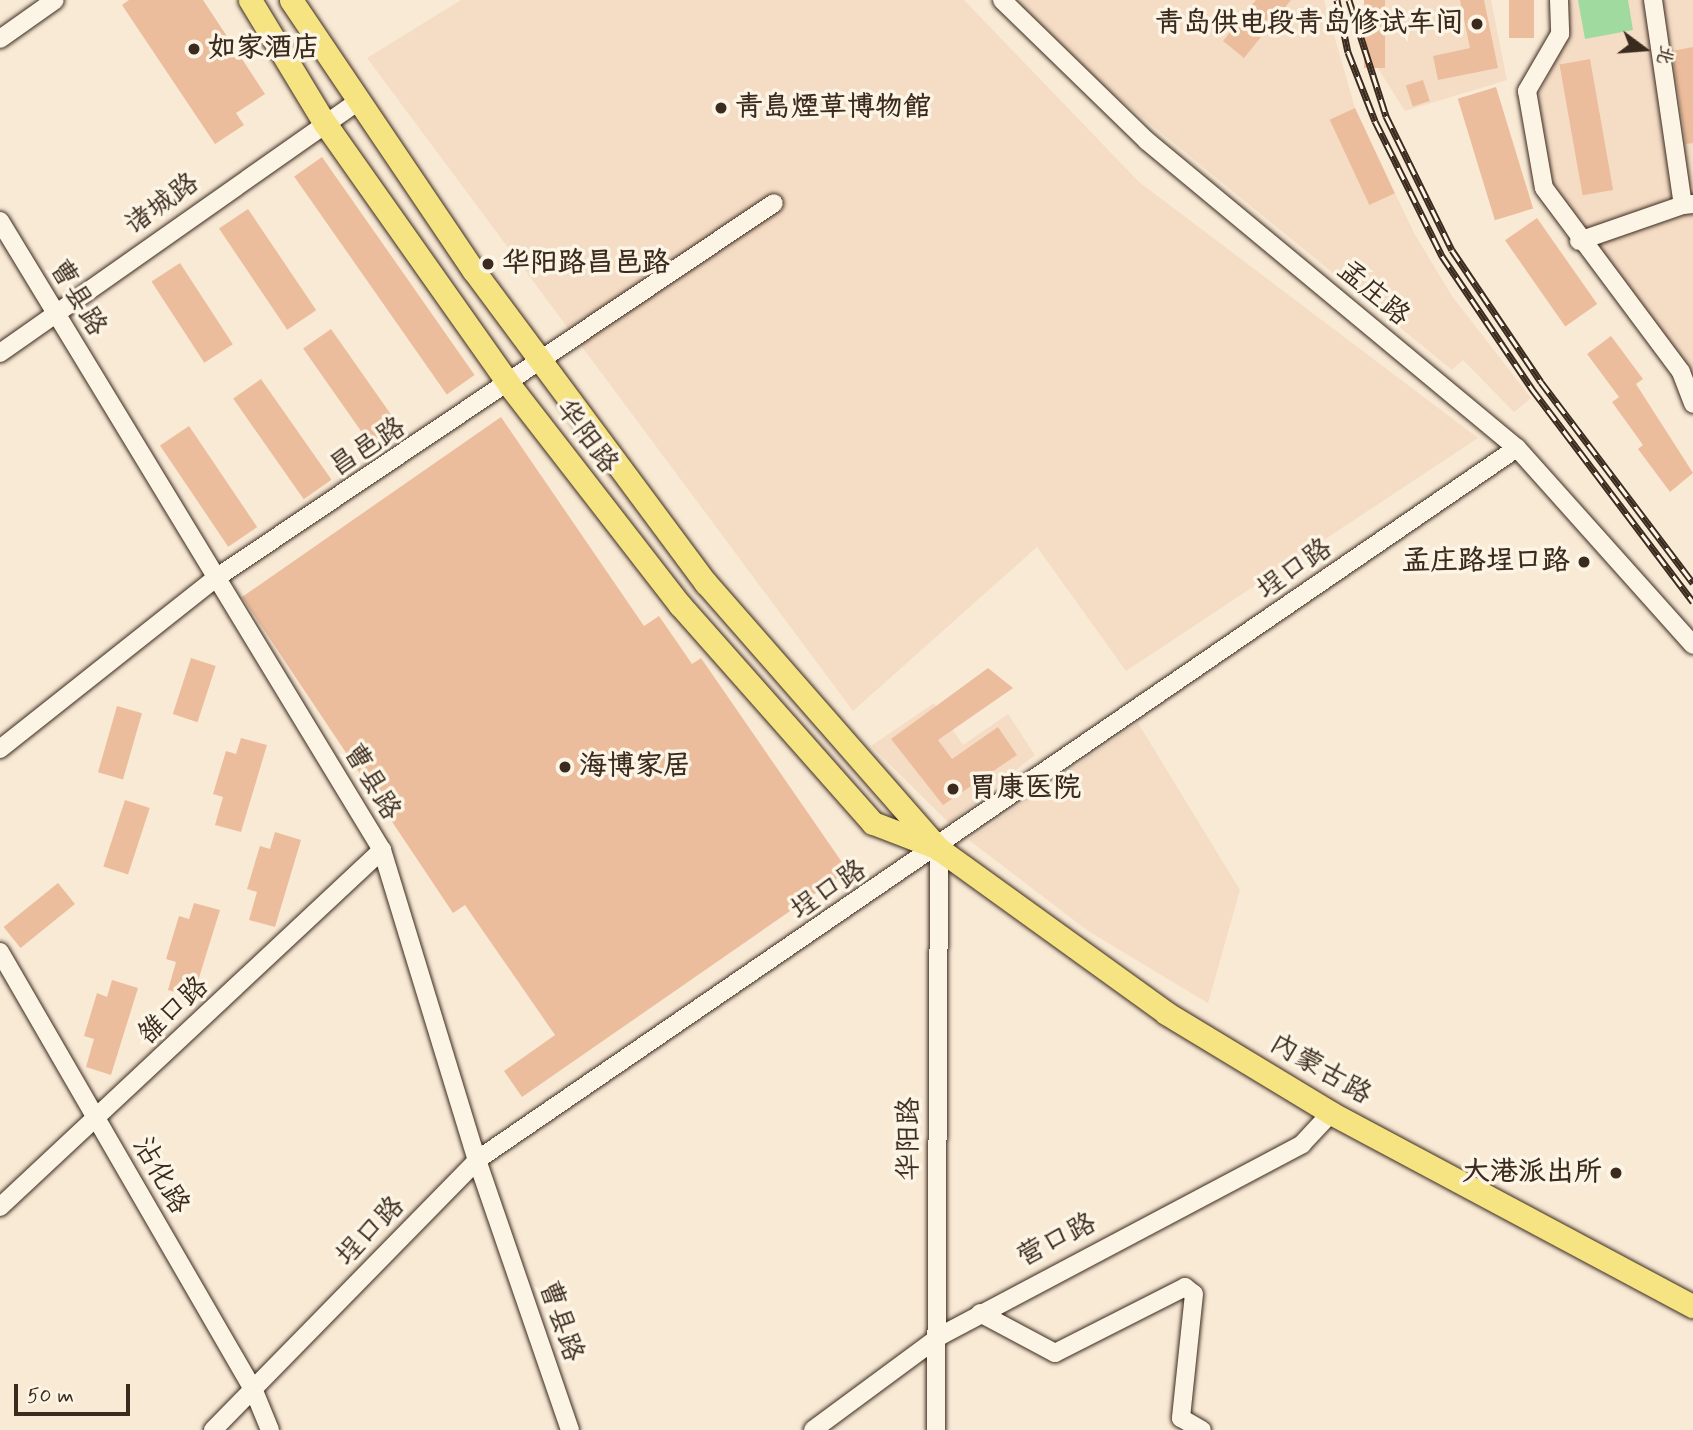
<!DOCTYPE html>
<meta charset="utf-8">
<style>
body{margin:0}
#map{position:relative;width:1693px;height:1430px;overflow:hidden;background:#f9ead6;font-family:Mynerve,"LXGW WenKai TC",sans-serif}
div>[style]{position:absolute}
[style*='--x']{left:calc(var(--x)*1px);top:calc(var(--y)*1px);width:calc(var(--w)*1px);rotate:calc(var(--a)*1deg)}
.built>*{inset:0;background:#f5dcc5}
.green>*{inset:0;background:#a1da9f}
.building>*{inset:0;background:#ecbd9c;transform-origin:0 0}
.roads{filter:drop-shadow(0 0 2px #3b2a1e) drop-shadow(0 0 2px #3b2a1e)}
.minor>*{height:18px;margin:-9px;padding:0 9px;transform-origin:9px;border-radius:9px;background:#fcf5e5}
.major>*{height:23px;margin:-11.5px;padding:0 11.5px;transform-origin:11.5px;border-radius:11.5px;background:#f6e381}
.rail>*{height:7px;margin-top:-3.5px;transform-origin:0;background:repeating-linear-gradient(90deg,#fcf5e5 0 13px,#3b2a1e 0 26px);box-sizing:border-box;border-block:2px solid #3b2a1e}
.dots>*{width:19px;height:19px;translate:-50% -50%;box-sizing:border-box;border:4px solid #fcf5e5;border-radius:50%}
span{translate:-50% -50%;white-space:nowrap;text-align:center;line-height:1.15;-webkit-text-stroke:7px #fcf5e5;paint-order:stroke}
.poi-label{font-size:28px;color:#3b2a1e;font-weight:700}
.right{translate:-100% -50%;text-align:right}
.left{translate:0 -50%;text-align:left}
.street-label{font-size:28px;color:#3b2a1e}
.north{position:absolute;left:1609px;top:14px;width:70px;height:70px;-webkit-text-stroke:5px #fcf5e5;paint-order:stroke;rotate:106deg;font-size:19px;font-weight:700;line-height:28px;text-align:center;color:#3b2a1e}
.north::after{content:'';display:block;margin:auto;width:24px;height:32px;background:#3b2a1e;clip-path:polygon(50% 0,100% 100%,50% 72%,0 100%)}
.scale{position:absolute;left:14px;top:1384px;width:116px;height:32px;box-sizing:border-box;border:4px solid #3b2a1e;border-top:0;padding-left:9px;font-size:21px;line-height:24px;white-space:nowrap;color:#3b2a1e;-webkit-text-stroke:5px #fcf5e5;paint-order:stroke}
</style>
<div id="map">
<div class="built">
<i style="clip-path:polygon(461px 0,964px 0,1139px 182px,1478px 438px,1126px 671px,1037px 547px,853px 711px,367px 58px)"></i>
<i style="clip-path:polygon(1015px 0,1324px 0,1355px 108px,1414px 233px,1452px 296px,1531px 398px,1514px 412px,1463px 360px,1452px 370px,1105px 87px)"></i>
<i style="clip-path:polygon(1364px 0,1491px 0,1507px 80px,1405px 111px,1377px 67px)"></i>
<i style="clip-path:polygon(1568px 0,1693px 0,1693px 376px,1556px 195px,1535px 104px,1570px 29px)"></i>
<i style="clip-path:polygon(934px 703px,963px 745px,1008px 714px,1035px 755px,949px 823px,871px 746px)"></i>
<i style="clip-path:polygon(1138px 723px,1240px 890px,1208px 1003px,1088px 931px,969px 840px)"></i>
</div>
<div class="green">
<i style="clip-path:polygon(1578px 0,1628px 0,1633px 30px,1585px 39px)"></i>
</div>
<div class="building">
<i style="clip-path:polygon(129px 0,203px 0,265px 94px,236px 113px,244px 125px,215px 144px,122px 5px)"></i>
<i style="clip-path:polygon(1256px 0,1291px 0,1244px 58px,1223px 41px)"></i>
<i style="left:1364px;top:0;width:21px;height:68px"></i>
<i style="clip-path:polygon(1460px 0,1484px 0,1498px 68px,1438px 80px,1433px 56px,1470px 48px)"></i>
<i style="left:1509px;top:0;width:25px;height:38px"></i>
<i style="clip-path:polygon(1693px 47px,1693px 143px,1686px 144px,1672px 51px)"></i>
<i style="left:1590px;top:59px;width:133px;height:31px;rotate:80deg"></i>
<i style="left:1423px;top:80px;width:22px;height:18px;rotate:72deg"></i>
<i style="left:1496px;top:87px;width:127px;height:40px;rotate:73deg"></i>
<i style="left:1355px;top:108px;width:94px;height:28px;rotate:65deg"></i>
<i style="left:322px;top:157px;width:266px;height:34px;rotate:55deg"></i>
<i style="left:248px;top:209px;width:122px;height:35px;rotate:56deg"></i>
<i style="left:1537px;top:218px;width:105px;height:39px;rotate:55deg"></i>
<i style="left:180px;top:263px;width:97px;height:34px;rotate:57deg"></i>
<i style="left:331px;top:329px;width:121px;height:34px;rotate:55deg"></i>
<i style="clip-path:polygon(1611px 336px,1643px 379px,1636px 384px,1693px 473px,1670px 492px,1638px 449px,1643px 445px,1612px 402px,1619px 397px,1587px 354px)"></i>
<i style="left:261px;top:379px;width:123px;height:34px;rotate:55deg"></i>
<i style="clip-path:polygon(501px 417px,644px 626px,659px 616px,692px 664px,701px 658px,848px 871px,522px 1097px,504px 1071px,555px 1035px,465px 905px,453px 913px,242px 597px)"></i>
<i style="left:189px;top:426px;width:122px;height:35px;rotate:56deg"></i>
<i style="left:191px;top:658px;width:26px;height:59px;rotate:18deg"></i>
<i style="clip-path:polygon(988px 668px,1013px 688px,938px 740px,952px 759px,998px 727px,1017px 755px,943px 805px,891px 739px)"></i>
<i style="left:117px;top:706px;width:26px;height:69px;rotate:16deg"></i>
<i style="clip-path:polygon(241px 738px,267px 745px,241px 832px,215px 825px,223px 797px,213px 794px,226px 751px,236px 754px)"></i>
<i style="left:125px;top:800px;width:26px;height:70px;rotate:18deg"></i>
<i style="clip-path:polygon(275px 832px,301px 840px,275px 927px,249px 920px,257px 892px,247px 889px,260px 846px,270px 849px)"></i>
<i style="left:58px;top:883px;width:27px;height:70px;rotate:51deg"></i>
<i style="clip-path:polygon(194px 903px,220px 910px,193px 997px,168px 990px,176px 962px,166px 959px,179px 916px,189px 919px)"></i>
<i style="clip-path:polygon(112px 980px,138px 988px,111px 1075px,86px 1067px,94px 1039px,84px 1036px,97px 993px,107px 997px)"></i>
</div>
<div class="roads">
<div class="minor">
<i style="--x:1002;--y:0;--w:202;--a:44.2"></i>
<i style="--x:1147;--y:141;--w:481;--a:39.7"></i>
<i style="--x:1517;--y:448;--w:264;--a:48.2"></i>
<i style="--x:1559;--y:0;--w:34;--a:88"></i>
<i style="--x:1560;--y:34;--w:66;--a:120.1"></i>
<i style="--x:1527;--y:91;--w:98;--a:80.1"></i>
<i style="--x:1544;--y:188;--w:229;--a:53.3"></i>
<i style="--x:1681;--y:372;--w:34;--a:69"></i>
<i style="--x:1653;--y:0;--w:207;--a:81.7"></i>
<i style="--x:1683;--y:205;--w:10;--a:-6"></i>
<i style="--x:0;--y:39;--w:67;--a:-35.3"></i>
<i style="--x:0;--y:221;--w:736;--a:58.73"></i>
<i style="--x:382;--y:850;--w:324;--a:73"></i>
<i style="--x:477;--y:1160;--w:286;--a:71"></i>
<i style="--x:1579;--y:241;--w:110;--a:-19.1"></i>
<i style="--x:0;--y:353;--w:435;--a:-35.1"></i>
<i style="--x:0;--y:749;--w:275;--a:-38.4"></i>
<i style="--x:216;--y:578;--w:672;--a:-33.9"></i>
<i style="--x:0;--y:952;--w:507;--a:59.95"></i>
<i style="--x:254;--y:1391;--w:42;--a:67.7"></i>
<i style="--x:0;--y:1207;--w:523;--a:-43.06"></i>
<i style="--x:980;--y:1313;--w:85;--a:28.1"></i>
<i style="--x:1055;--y:1353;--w:146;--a:-26.9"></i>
<i style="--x:1185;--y:1287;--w:11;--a:38"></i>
<i style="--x:1194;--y:1294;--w:125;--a:96"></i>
<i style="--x:1181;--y:1418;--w:24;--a:30"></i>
<i style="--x:213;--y:1430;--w:378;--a:-45.6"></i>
<i style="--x:477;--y:1160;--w:1260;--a:-34.4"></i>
<i style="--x:813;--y:1430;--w:158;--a:-36.5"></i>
<i style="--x:940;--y:1336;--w:410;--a:-27.9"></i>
<i style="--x:1302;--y:1144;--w:42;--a:-46.9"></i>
<i style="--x:936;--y:1430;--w:581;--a:-89.7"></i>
</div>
<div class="major">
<i style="--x:250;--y:0;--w:143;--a:58.8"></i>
<i style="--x:324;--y:122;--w:323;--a:54.8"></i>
<i style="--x:510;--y:386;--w:277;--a:52.2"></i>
<i style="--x:680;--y:605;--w:291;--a:48.5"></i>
<i style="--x:873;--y:823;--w:64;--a:21"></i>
<i style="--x:291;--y:0;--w:327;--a:56"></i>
<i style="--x:474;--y:271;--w:389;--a:53.4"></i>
<i style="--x:706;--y:583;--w:354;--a:48.8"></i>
<i style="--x:939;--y:849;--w:280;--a:35.8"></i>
<i style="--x:1166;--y:1013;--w:193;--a:31.2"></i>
<i style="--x:1331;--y:1113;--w:410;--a:28.1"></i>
</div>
</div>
<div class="rail">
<i style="--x:1337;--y:0;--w:53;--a:78.1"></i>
<i style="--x:1348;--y:52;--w:74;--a:68.6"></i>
<i style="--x:1375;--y:121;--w:151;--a:63.6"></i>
<i style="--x:1442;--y:256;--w:161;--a:55.9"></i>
<i style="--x:1532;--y:389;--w:267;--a:52.9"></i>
<i style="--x:1349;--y:0;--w:122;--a:72.3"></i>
<i style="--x:1386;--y:116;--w:149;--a:63.8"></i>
<i style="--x:1452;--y:250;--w:159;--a:56"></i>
<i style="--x:1541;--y:382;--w:252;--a:52.9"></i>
</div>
<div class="dots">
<i style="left:1477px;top:24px;background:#3b2a1e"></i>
<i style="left:194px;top:49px;background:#3b2a1e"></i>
<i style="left:721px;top:108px;background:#3b2a1e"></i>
<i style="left:488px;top:264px;background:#3b2a1e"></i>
<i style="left:1584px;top:562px;background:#3b2a1e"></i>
<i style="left:565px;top:767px;background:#3b2a1e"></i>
<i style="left:953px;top:789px;background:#3b2a1e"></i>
<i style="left:1616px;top:1173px;background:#3b2a1e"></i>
</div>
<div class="poi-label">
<span class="right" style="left:1463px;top:24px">青岛供电段青岛修试车间</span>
<span class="left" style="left:208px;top:49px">如家酒店</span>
<span class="left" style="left:735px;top:108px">青島煙草博物館</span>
<span class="left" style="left:502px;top:264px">华阳路昌邑路</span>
<span class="right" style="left:1570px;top:562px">孟庄路埕口路</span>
<span class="left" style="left:579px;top:767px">海博家居</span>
<span class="left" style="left:969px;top:789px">胃康医院</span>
<span class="right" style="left:1602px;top:1173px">大港派出所</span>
</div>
<div class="street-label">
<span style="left:162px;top:205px;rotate:-36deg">诸城路</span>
<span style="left:1373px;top:294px;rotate:40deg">孟庄路</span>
<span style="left:77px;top:298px;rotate:59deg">曹县路</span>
<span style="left:586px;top:437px;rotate:53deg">华阳路</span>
<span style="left:368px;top:448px;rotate:-33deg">昌邑路</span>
<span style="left:1295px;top:570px;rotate:-35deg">埕口路</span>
<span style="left:371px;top:782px;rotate:59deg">曹县路</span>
<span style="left:829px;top:891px;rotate:-34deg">埕口路</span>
<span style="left:174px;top:1011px;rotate:-43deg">雒口路</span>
<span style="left:1320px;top:1070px;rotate:30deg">内蒙古路</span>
<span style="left:910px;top:1139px;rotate:-90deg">华阳路</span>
<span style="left:160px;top:1176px;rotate:60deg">沾化路</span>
<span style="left:371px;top:1232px;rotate:-46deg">埕口路</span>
<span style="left:1057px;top:1241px;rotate:-27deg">营口路</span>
<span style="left:560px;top:1321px;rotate:71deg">曹县路</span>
</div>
<div class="north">北</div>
<div class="scale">50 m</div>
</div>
